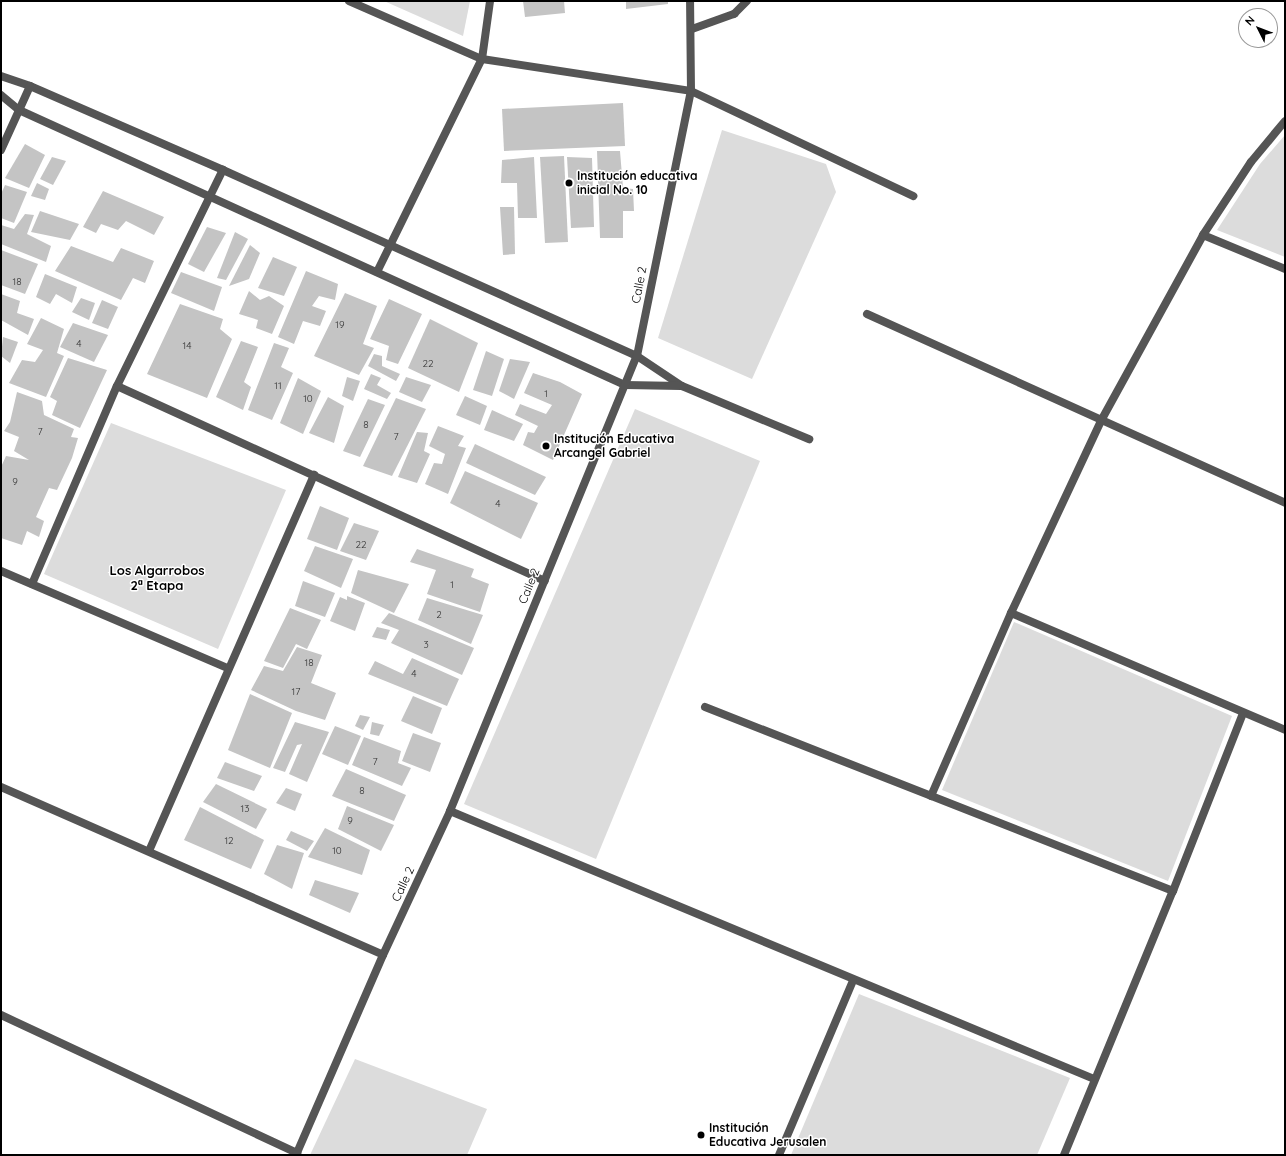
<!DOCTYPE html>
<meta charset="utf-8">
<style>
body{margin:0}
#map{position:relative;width:1286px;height:1156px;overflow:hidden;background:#fff;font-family:Quicksand,sans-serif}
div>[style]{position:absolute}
.green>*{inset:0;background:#dcdcdc}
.building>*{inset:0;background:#c4c4c4}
.street>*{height:8px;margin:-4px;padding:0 4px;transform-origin:4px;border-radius:4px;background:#555}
.dots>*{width:11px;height:11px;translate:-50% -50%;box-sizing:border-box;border:2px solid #fff;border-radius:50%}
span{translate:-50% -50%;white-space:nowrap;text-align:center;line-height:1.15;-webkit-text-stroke:3px #fff;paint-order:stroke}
.number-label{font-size:10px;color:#313131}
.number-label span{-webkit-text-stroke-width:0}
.poi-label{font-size:12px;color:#000;font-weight:700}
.left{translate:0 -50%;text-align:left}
.street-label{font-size:12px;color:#000}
.neighbourhood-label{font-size:13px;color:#000;font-weight:700}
.frame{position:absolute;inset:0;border:2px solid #000;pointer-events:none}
.north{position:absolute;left:1238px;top:8px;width:40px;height:40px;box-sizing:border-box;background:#fff;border:1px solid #999;border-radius:50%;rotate:312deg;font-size:11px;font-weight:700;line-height:16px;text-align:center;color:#000}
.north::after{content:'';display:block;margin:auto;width:14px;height:18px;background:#000;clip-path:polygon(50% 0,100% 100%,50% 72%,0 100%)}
</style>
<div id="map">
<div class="green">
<i style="clip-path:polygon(384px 1px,470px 1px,463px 36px)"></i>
<i style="clip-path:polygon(722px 130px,826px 164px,836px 192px,752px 379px,658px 338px)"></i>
<i style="clip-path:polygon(1285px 135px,1285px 257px,1217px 230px,1260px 164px)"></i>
<i style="clip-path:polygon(635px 409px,760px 461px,596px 859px,464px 804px)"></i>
<i style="clip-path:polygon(111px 423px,286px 490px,218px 649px,44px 574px)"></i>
<i style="clip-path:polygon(1014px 622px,1232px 716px,1168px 881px,942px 790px)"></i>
<i style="clip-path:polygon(859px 994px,1070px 1078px,1037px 1155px,791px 1155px)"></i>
<i style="clip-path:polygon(355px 1059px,487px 1109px,467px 1155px,310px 1155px)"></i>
</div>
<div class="building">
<i style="clip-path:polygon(523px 1px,564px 1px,565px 13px,525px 17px)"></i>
<i style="clip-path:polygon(626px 1px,668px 1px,668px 4px,626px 9px)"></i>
<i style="clip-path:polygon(623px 103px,625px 146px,504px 151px,502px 109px)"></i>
<i style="clip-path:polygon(25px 144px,45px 155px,29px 188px,5px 178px)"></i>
<i style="clip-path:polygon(597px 151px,620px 151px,623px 188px,633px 189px,634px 211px,623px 211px,623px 238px,600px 238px)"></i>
<i style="clip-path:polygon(564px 156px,568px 242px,545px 243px,540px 157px)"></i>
<i style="clip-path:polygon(52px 157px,66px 161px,53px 185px,40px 179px)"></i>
<i style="clip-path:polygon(534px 157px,537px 218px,518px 218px,517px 183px,501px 183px,502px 160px)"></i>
<i style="clip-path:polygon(567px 157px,592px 158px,594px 227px,571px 228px)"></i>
<i style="clip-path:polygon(37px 183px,49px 189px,45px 200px,31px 196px)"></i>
<i style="clip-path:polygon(5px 185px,27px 192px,14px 223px,1px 218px,1px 194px)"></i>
<i style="clip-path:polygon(103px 191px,164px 217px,154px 235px,126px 221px,118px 230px,101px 224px,96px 233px,83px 227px)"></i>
<i style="clip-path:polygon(500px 207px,514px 207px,515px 254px,503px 255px)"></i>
<i style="clip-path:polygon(40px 211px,79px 224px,70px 240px,31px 232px)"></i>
<i style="clip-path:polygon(25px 214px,34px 215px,27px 234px,51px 246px,46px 262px,1px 244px,1px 225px,14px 229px)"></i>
<i style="clip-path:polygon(207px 227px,226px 233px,204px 272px,188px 264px)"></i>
<i style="clip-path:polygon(235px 232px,248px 239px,226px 280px,217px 278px)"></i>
<i style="clip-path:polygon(250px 245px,260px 253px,249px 279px,229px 286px)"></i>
<i style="clip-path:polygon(71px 246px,113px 262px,121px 248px,154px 261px,145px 283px,133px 278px,121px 300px,55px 271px)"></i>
<i style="clip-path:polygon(1px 250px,38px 264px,25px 294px,1px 285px)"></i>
<i style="clip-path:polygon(273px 257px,297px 267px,284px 296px,258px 288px)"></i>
<i style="clip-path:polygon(306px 271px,338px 284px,335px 300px,319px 296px,312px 306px,326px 311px,320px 326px,303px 321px,294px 344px,278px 337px)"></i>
<i style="clip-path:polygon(181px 272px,222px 287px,214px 311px,171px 293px)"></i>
<i style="clip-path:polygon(45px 274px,77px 287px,72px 303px,56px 294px,50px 304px,36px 297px)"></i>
<i style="clip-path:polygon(249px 291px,260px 300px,269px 296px,284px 306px,272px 334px,256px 328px,258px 320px,239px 314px)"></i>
<i style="clip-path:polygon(345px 293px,377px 306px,363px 344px,374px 348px,359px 375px,314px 356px)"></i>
<i style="clip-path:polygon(1px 294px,20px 301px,17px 313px,34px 319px,28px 335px,1px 320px)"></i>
<i style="clip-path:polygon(81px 298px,95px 303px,89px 320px,72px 312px)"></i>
<i style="clip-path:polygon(389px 299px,422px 314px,398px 364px,386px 360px,389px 346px,370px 339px)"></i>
<i style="clip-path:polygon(102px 300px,118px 307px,108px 329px,92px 323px)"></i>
<i style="clip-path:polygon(180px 304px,223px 319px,220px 329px,232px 339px,207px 398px,147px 374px)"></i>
<i style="clip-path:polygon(41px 318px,64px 329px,57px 353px,64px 356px,46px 397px,9px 383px,22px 360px,35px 362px,43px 350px,27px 344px)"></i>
<i style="clip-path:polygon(430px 319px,478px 343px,459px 392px,408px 368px)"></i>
<i style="clip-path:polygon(73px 323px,108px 335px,94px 362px,60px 347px)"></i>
<i style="clip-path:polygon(3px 337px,18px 342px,10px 363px,1px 356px)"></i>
<i style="clip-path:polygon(241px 341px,258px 347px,244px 382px,251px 387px,243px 410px,216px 397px)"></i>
<i style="clip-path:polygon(274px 343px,289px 348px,281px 367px,293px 373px,272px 420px,248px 410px)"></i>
<i style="clip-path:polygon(486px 351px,504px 359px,492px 396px,473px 390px)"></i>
<i style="clip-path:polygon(374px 354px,382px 356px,382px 366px,400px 374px,396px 381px,368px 366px)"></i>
<i style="clip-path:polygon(68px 358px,107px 370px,80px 428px,52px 415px,57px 401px,50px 397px)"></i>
<i style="clip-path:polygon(510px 359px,530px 362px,514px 399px,499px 391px)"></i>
<i style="clip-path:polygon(533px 373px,560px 382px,582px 394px,553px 460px,523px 445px,528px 432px,534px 433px,538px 426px,515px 415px,520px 404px,546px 414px,552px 405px,524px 393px)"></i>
<i style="clip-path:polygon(371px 374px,381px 378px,377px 385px,391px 393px,387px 399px,364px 389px)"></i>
<i style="clip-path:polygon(347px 377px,360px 381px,353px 401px,342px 396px)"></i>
<i style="clip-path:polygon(406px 377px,431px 385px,422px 402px,399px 392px)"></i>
<i style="clip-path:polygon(298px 378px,321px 391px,303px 434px,280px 423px)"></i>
<i style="clip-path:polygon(17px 392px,42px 401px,44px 415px,74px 429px,71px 437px,78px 438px,72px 458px,57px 490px,49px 488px,36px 517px,44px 521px,39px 537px,27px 531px,22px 545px,1px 538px,1px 467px,6px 456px,29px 460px,14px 451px,19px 437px,4px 431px,10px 422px)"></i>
<i style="clip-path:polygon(465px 396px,487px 406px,480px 425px,456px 415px)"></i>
<i style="clip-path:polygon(328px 397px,344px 406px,334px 443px,309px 433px)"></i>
<i style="clip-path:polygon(396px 398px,426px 409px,392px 476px,363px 466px)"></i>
<i style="clip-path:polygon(368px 399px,385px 405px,360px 457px,343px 451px)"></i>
<i style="clip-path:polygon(492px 410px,523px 424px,514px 441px,484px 430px)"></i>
<i style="clip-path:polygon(438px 426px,464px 436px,458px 446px,466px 448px,448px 494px,425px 484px,434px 463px,442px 464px,445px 454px,429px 446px)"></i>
<i style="clip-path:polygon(417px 432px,428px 433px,424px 451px,430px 454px,417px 483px,398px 477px)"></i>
<i style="clip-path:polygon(475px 444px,546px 477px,535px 495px,466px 463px)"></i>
<i style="clip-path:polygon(465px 471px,538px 503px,521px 539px,450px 503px)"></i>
<i style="clip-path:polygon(320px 506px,349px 518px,337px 550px,307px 539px)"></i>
<i style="clip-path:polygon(354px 523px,379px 531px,366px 560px,340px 551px)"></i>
<i style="clip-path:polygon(315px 546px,353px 559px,341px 588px,304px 571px)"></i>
<i style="clip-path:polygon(417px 549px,474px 569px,471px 577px,489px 584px,480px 612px,427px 594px,436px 570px,410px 562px)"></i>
<i style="clip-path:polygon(358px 570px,409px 584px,394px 613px,351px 593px)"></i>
<i style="clip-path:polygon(303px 581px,335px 593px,325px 617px,295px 606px)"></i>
<i style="clip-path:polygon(347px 596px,365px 603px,355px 631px,330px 621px,340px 597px,347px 600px)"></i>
<i style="clip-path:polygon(427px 598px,483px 615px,471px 644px,418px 620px)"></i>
<i style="clip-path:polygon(290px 608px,321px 620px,307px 649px,296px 644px,283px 668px,264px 661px)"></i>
<i style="clip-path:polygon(389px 613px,474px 648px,462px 675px,391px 643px,399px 630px,381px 623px)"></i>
<i style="clip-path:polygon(377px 627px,390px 630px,386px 640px,372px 637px)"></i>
<i style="clip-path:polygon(297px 647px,322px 655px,311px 683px,336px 693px,325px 720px,296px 711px,251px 690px,264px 666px,283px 671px)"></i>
<i style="clip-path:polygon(412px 658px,459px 679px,447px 706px,368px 674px,375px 661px,403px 674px)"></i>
<i style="clip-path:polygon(250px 694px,292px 713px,270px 768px,228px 750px)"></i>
<i style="clip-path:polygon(413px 696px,442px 708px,432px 734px,401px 721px)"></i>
<i style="clip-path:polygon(360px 715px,370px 717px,363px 730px,355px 726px)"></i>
<i style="clip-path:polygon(295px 722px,329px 732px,307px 782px,289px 774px,302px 744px,297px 745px,285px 772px,273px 768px)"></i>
<i style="clip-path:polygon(372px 722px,384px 725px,379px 736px,370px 734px)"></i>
<i style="clip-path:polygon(335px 726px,361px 736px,348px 765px,322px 754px)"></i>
<i style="clip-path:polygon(413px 733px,441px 743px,430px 772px,402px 761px)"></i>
<i style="clip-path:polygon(364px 737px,401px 751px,398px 763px,411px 768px,402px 786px,352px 765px)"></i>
<i style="clip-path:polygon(225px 762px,262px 776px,254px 791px,217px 778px)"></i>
<i style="clip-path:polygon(346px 769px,406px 795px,394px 821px,332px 796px)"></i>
<i style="clip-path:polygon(216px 784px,267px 809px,256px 829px,203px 802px)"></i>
<i style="clip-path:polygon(286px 788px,302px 794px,295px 811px,276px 803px)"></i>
<i style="clip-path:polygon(347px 806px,394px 825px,381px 851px,338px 829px)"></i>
<i style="clip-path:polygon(200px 807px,264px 840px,251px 869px,184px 840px)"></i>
<i style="clip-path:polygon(325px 828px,370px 850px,362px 875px,308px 857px)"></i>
<i style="clip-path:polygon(291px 831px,314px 841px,307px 851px,286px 840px)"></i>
<i style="clip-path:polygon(277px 845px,304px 853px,292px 889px,264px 874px)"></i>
<i style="clip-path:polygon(315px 880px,359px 893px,350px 913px,309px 895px)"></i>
</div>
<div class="street">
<i style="left:349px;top:1px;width:145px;rotate:23.6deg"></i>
<i style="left:482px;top:59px;width:211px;rotate:8.7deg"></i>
<i style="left:691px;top:91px;width:246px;rotate:25.3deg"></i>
<i style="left:692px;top:29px;width:45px;rotate:-19.7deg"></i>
<i style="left:734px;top:14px;width:18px;rotate:-45deg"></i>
<i style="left:1px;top:76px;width:31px;rotate:19deg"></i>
<i style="left:30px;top:86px;width:210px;rotate:23.5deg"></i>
<i style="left:223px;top:170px;width:454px;rotate:24.2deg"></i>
<i style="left:637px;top:356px;width:54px;rotate:33.7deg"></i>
<i style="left:682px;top:386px;width:138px;rotate:22.7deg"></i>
<i style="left:1px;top:95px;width:23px;rotate:40deg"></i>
<i style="left:19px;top:110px;width:665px;rotate:24.41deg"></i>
<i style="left:625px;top:385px;width:56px;rotate:1deg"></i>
<i style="left:1px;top:150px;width:70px;rotate:-65.6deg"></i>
<i style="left:1203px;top:235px;width:89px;rotate:22.5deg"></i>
<i style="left:377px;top:272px;width:237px;rotate:-63.8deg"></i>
<i style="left:482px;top:59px;width:59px;rotate:-82.1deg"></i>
<i style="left:867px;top:314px;width:459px;rotate:24.3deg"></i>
<i style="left:117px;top:386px;width:470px;rotate:24.5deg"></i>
<i style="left:1px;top:571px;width:246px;rotate:23.2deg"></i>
<i style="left:32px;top:584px;width:215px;rotate:-66.8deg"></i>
<i style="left:117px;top:386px;width:241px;rotate:-63.9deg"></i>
<i style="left:1011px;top:613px;width:298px;rotate:23.1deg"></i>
<i style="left:705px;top:707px;width:503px;rotate:21.46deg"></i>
<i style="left:1px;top:787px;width:417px;rotate:23.7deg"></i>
<i style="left:931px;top:796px;width:200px;rotate:-66.4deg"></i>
<i style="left:1011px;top:613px;width:214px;rotate:-64.9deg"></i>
<i style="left:1102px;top:419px;width:210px;rotate:-61.2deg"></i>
<i style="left:1203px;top:235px;width:87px;rotate:-56.7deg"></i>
<i style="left:1251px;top:162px;width:53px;rotate:-50.3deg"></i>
<i style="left:450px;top:811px;width:698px;rotate:22.59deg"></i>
<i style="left:149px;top:851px;width:411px;rotate:-66.3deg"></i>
<i style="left:1px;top:1015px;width:327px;rotate:25deg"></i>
<i style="left:296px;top:1155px;width:218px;rotate:-66.5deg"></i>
<i style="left:383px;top:955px;width:159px;rotate:-65deg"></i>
<i style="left:450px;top:811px;width:492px;rotate:-67.7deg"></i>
<i style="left:637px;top:356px;width:270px;rotate:-78.5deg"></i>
<i style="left:691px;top:91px;width:90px;rotate:-90.6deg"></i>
<i style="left:779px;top:1155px;width:189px;rotate:-67deg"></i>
<i style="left:1064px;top:1155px;width:286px;rotate:-67.6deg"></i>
<i style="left:1173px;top:891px;width:191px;rotate:-68.5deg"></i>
</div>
<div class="dots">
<i style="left:569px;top:183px;background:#000"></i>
<i style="left:546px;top:446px;background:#000"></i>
<i style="left:701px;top:1135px;background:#000"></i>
</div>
<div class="number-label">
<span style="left:17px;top:282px">18</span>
<span style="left:340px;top:325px">19</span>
<span style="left:79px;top:344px">4</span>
<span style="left:187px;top:346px">14</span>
<span style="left:428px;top:364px">22</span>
<span style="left:278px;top:386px">11</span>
<span style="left:546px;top:394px">1</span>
<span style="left:308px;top:399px">10</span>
<span style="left:366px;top:425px">8</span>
<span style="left:40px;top:432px">7</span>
<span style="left:396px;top:437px">7</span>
<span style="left:15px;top:482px">9</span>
<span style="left:498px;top:504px">4</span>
<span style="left:361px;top:545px">22</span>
<span style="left:452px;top:585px">1</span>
<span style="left:439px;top:615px">2</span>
<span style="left:426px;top:645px">3</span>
<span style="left:309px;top:663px">18</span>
<span style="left:414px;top:674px">4</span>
<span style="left:296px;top:692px">17</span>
<span style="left:375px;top:762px">7</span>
<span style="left:362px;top:791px">8</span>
<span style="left:245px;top:809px">13</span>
<span style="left:350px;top:821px">9</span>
<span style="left:229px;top:841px">12</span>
<span style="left:337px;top:851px">10</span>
</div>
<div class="poi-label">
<span class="left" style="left:577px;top:183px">Institución educativa<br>inicial No. 10</span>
<span class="left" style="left:554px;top:446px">Institución Educativa<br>Arcangel Gabriel</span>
<span class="left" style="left:709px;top:1135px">Institución<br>Educativa Jerusalen</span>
</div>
<div class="street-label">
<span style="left:639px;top:285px;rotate:-79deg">Calle 2</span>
<span style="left:529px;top:586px;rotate:-68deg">Calle 2</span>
<span style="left:403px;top:884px;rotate:-65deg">Calle 2</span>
</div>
<div class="neighbourhood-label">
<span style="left:157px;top:578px">Los Algarrobos<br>2ª Etapa</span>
</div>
<div class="frame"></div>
<div class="north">N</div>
</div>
